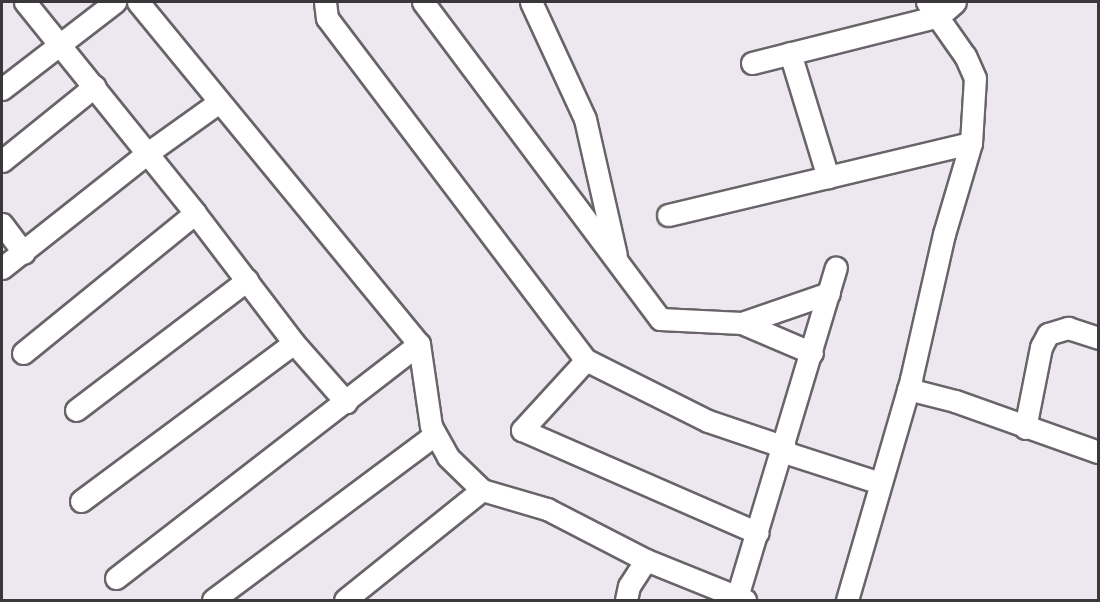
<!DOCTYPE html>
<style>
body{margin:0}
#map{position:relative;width:1100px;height:602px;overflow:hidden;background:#ede8ef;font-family:"Asap Condensed",sans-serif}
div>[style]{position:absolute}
.roads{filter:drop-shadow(2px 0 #686469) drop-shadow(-2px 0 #686469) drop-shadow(0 2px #686469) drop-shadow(0 -2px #686469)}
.street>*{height:21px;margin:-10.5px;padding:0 10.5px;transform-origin:10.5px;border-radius:10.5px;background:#fff}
span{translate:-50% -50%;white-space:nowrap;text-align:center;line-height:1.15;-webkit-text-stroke:6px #fff;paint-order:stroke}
.frame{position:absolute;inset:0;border:3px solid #3a383b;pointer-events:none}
</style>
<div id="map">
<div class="roads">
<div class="street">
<i style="left:25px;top:2px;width:271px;rotate:51.1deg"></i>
<i style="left:138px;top:2px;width:443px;rotate:50.6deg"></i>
<i style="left:419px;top:344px;width:83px;rotate:81.7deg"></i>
<i style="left:431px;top:426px;width:35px;rotate:61deg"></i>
<i style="left:448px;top:457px;width:47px;rotate:44.1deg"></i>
<i style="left:482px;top:490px;width:68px;rotate:16.3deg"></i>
<i style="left:547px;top:509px;width:111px;rotate:27.3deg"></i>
<i style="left:646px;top:560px;width:107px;rotate:22deg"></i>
<i style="left:325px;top:2px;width:16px;rotate:83deg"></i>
<i style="left:327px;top:18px;width:429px;rotate:52.9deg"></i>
<i style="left:586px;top:360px;width:95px;rotate:132.4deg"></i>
<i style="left:522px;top:430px;width:257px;rotate:23.6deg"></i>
<i style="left:423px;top:2px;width:396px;rotate:53.2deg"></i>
<i style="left:660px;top:319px;width:82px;rotate:2.8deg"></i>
<i style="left:742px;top:323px;width:76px;rotate:23.2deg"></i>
<i style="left:531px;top:2px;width:129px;rotate:65.2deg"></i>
<i style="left:585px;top:119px;width:139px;rotate:77.2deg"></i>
<i style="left:790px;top:53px;width:130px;rotate:73deg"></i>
<i style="left:752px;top:63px;width:193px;rotate:-14.1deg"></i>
<i style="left:939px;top:16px;width:21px;rotate:-41deg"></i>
<i style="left:2px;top:89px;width:143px;rotate:-37.6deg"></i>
<i style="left:2px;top:161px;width:119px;rotate:-38.9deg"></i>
<i style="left:668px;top:215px;width:311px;rotate:-13.4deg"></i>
<i style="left:2px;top:224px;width:36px;rotate:53deg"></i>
<i style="left:2px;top:268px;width:187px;rotate:-38.3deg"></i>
<i style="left:149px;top:152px;width:86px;rotate:-35.5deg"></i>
<i style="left:742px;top:323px;width:92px;rotate:-19deg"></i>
<i style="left:23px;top:353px;width:222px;rotate:-39.1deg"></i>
<i style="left:195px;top:213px;width:163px;rotate:52.7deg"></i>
<i style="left:294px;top:343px;width:79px;rotate:48.6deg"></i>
<i style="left:586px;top:360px;width:136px;rotate:26.6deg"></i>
<i style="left:708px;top:421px;width:81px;rotate:18.7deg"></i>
<i style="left:908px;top:389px;width:49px;rotate:14.3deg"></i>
<i style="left:955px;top:401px;width:152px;rotate:19.6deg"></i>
<i style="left:76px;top:410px;width:215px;rotate:-37.2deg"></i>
<i style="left:1025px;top:428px;width:83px;rotate:-78.8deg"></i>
<i style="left:1041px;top:347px;width:15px;rotate:-62deg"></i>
<i style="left:1048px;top:334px;width:21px;rotate:-17deg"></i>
<i style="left:1068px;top:328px;width:32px;rotate:18deg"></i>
<i style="left:784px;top:452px;width:101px;rotate:17.9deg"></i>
<i style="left:81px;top:501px;width:265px;rotate:-36.6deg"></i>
<i style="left:116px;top:578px;width:383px;rotate:-37.7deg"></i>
<i style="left:737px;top:597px;width:344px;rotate:-73.3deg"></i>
<i style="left:213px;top:600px;width:274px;rotate:-36.7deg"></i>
<i style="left:345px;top:600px;width:176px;rotate:-38.8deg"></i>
<i style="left:626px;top:600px;width:14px;rotate:-78deg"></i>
<i style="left:629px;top:586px;width:31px;rotate:-57deg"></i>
<i style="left:847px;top:600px;width:230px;rotate:-73.8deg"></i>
<i style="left:911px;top:379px;width:149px;rotate:-77.2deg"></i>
<i style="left:944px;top:234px;width:95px;rotate:-73.5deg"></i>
<i style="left:971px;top:143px;width:65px;rotate:-86.5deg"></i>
<i style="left:975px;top:78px;width:24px;rotate:-114deg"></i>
<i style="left:965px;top:56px;width:66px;rotate:-125.1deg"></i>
</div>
</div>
<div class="frame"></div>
</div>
